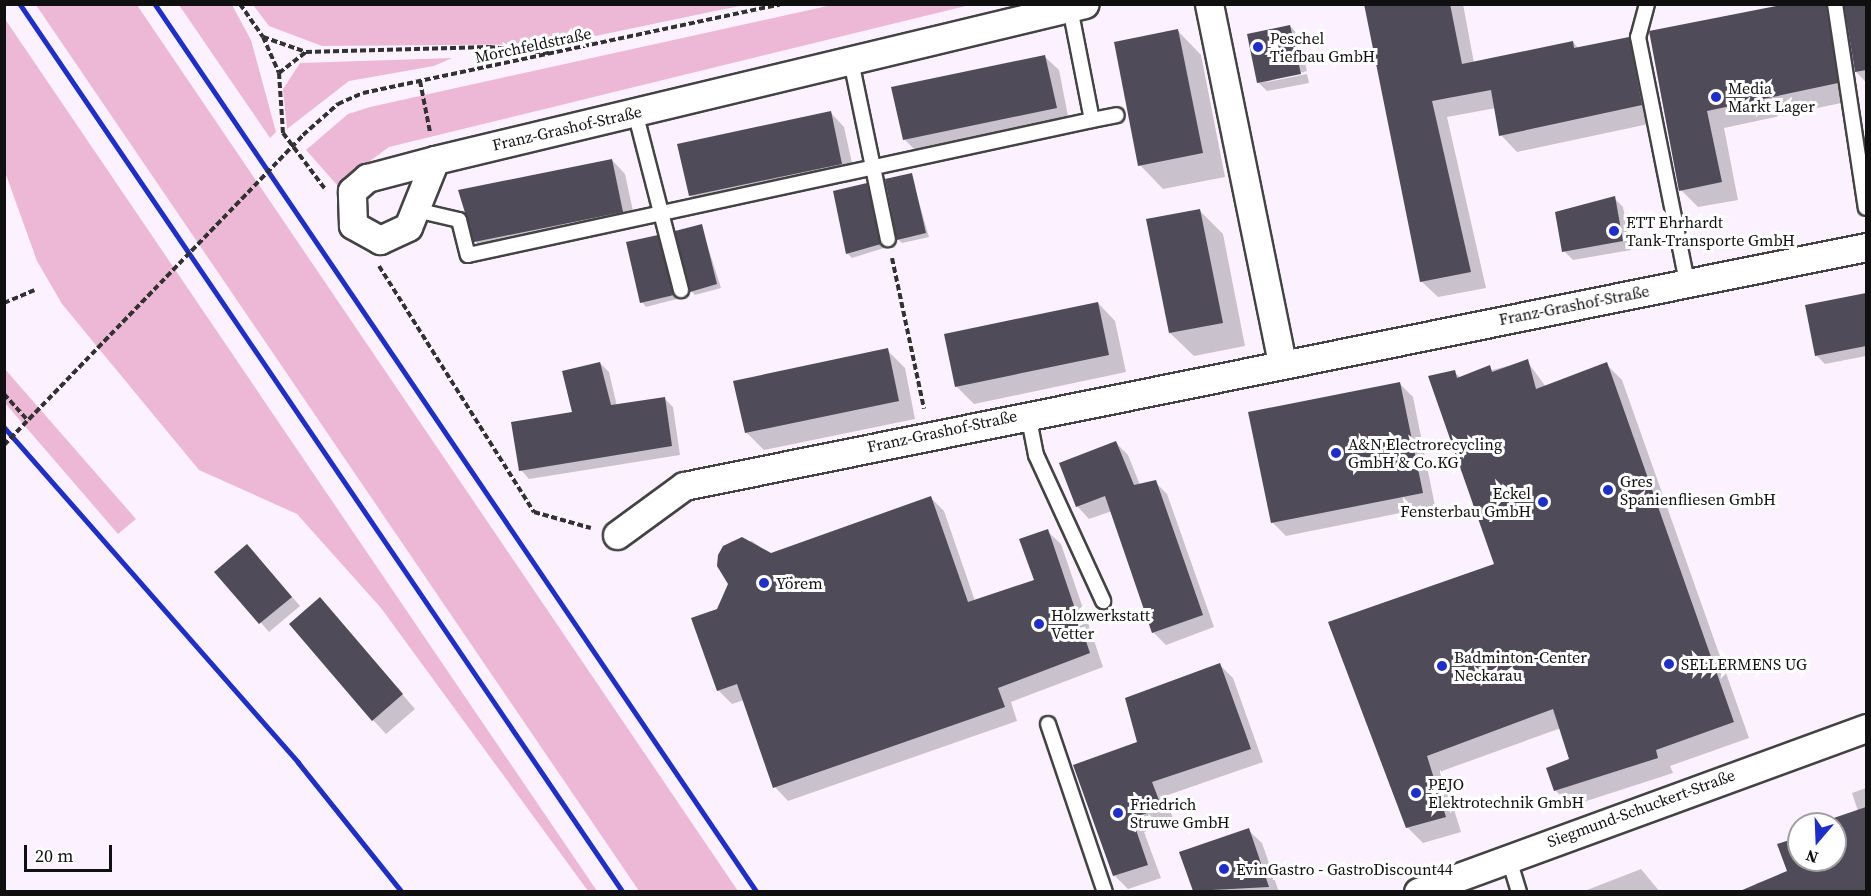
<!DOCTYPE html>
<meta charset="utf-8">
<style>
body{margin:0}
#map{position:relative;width:1871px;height:896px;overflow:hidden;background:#fcf2ff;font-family:"Source Serif 4",serif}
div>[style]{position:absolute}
.green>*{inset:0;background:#edb8d6}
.shadow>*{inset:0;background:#0003}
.building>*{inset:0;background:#504b59}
.path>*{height:4px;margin-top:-2px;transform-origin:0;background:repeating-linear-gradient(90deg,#323232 0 6px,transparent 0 9px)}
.roads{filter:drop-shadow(2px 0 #434343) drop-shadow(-2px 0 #434343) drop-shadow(0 2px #434343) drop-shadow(0 -2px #434343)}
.service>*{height:14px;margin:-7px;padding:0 7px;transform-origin:7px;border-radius:7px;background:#fff}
.minor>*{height:27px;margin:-13.5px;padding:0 13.5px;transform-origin:13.5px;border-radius:13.5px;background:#fff}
.rail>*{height:4.5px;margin:-2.25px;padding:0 2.25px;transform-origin:2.25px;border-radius:2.25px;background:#1e2eca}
.path-bridge>*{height:4px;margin-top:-2px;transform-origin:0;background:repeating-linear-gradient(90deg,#323232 0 6px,transparent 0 9px)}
.dots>*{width:16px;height:16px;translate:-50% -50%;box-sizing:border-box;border:3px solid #fff;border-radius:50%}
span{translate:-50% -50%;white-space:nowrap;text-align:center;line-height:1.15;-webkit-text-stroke:6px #fff;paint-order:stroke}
.poi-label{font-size:16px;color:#101010}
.left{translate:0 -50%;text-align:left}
.right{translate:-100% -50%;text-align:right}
.street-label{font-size:16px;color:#101010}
.frame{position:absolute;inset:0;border:6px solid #101010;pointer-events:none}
.north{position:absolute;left:1787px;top:812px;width:60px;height:60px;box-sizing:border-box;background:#fff;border:2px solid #9f9f9f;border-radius:50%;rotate:199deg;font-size:16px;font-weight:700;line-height:24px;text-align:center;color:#101010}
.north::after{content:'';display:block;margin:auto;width:21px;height:27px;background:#1e2eca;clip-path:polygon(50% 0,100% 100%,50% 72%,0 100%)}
.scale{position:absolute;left:24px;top:845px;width:88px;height:27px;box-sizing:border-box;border:3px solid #101010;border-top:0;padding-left:8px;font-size:18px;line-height:21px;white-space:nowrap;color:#101010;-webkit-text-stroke:4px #fff;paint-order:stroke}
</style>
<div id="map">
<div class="green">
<i style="clip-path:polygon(36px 5px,137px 5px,738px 891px,639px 891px)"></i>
<i style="clip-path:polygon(179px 5px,232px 5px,251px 40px,276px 132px,270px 138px)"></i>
<i style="clip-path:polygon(253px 5px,744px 5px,557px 44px,322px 46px,269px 26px)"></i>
<i style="clip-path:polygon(832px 5px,970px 5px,389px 147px,337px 185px,306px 150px,348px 114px,370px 107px)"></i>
<i style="clip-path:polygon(5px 19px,345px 520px,597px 891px,588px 891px,381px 608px,297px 514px,199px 470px,62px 304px,37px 261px,5px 172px)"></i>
<i style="clip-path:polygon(452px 58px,434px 66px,349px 81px,287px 129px,283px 89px,300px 63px)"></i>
<i style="clip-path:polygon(4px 368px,136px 519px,118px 534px,5px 403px)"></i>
</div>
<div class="shadow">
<i style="clip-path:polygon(1366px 4px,1463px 4px,1474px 63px,1573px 42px,1579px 49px,1629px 39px,1645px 56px,1658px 122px,1517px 152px,1501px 135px,1496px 108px,1447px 117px,1486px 288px,1438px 297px,1421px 281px)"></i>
<i style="clip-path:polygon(1795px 4px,1838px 4px,1847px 14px,1846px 4px,1866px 4px,1866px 82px,1856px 72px,1847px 16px,1843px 23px,1855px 100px,1724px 128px,1738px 200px,1698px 207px,1681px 190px,1651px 32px)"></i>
<i style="clip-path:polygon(1290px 26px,1299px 35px,1307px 71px,1263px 83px,1307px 74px,1309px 83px,1267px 91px,1258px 82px)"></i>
<i style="clip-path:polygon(1178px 31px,1201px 55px,1225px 177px,1163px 189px,1140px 165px)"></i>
<i style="clip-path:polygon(1045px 57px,1059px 70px,1069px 121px,918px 153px,904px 139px)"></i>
<i style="clip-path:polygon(831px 113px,844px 127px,855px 177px,704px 209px,690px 195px)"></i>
<i style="clip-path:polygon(612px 160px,625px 174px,636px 225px,489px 255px,475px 241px)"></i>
<i style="clip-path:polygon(911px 175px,929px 237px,902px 243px,898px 239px)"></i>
<i style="clip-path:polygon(867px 185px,884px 248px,852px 258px,847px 253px)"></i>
<i style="clip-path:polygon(1614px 198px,1623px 207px,1631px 250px,1573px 260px,1564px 251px)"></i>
<i style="clip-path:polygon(1200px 211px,1223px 234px,1245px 346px,1194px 356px,1170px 333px)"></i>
<i style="clip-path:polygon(701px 225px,721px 288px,695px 295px,691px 291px)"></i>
<i style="clip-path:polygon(657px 237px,677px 299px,646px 307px,642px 302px)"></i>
<i style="clip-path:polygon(1866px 294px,1866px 356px,1825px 364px,1816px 355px,1807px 306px)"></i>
<i style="clip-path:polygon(1098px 303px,1115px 321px,1126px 372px,974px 404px,956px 386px)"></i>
<i style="clip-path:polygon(887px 350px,905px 368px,915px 419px,764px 450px,746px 432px)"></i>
<i style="clip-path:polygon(1527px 361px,1546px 387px,1606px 364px,1622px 380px,1749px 738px,1670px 766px,1673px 773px,1571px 806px,1555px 790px,1571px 760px,1561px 728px,1442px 771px,1461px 832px,1423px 843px,1407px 827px,1330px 623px,1496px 565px,1454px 372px,1461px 378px)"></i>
<i style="clip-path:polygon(600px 363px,609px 372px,617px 406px,664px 398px,673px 407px,680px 455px,529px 479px,521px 470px,574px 413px)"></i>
<i style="clip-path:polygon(1400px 384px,1413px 397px,1435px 506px,1286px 536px,1273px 523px,1250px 414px)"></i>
<i style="clip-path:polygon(1116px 443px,1128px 455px,1140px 485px,1155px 482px,1167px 494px,1214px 627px,1166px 645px,1153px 632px,1112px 511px,1089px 519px,1077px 506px)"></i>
<i style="clip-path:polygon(931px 498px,944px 511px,975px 601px,1036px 581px,1047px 531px,1061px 544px,1103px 667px,1011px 702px,1017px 721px,788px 801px,775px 787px,744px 700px,732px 704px,718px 690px,718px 610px,729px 584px,719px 556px,732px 541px,752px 541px,771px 555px)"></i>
<i style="clip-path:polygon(256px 555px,300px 606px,269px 632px,217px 572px)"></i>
<i style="clip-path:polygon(320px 599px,415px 709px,386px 734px,373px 720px)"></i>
<i style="clip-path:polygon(1219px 664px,1233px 678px,1263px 762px,1165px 796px,1174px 821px,1144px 832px,1161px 878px,1128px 889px,1114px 875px,1139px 743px)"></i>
<i style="clip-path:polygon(1866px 788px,1866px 892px,1757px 892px,1755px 884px,1789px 872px,1779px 845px,1799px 837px,1799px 860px,1835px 860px,1835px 824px,1828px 824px,1858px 811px,1852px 793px)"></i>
<i style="clip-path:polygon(1248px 830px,1262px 843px,1279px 892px,1194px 892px,1181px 853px)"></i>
<i style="clip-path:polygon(1641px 869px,1660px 892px,1582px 892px)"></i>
</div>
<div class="building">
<i style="clip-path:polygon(1364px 4px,1450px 4px,1462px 64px,1573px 41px,1574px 48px,1629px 37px,1642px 105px,1499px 136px,1491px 90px,1432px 101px,1471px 272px,1420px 282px)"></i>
<i style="clip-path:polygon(1787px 4px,1826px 4px,1838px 83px,1707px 111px,1722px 182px,1679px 191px,1649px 31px)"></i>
<i style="clip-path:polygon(1844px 4px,1866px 4px,1866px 70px,1855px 72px)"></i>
<i style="clip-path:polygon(1290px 25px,1301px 74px,1257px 83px,1247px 34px)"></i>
<i style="clip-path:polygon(1178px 29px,1203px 153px,1138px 166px,1114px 42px)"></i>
<i style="clip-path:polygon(1045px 55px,1057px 108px,903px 140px,891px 87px)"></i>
<i style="clip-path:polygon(831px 111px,842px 164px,689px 196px,677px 144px)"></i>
<i style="clip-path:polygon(612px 159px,623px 212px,474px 242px,458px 190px)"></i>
<i style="clip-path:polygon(912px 173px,926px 233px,897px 240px,885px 179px)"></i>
<i style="clip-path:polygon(867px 183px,881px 244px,846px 254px,833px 191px)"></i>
<i style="clip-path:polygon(1615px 196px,1623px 241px,1562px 252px,1555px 212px)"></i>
<i style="clip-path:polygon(1200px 209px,1223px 323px,1169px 333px,1146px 219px)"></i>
<i style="clip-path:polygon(702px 224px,717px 284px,690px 292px,675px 231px)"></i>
<i style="clip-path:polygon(658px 235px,674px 295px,640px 303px,626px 242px)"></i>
<i style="clip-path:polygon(1866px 293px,1866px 346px,1815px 356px,1805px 305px)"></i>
<i style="clip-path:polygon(1098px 302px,1109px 355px,955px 387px,944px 334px)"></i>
<i style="clip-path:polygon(888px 348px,899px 401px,745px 433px,733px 381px)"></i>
<i style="clip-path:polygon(1528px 359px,1536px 389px,1607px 362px,1734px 722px,1656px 750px,1658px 758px,1554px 791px,1546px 768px,1569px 759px,1553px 709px,1427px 756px,1446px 817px,1406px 828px,1328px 622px,1494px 564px,1428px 376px,1455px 370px,1457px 378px,1490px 365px,1492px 372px)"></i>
<i style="clip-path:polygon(600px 362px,611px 405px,665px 397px,672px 446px,519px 471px,511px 422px,572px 412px,562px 371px)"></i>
<i style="clip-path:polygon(1400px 382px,1423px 493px,1271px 523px,1248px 412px)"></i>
<i style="clip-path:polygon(1116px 441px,1134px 485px,1156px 480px,1203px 615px,1152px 633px,1105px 496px,1076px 507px,1059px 463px)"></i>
<i style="clip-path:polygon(931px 496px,968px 602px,1034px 580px,1019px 539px,1048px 529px,1090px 653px,998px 688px,1005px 707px,773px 788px,737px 684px,717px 691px,691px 618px,717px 609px,728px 584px,717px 566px,718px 555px,723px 546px,742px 537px,771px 553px)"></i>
<i style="clip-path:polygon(247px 544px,292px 597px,259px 624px,214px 572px)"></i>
<i style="clip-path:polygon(320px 597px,403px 694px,372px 721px,289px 624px)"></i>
<i style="clip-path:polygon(1220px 663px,1251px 749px,1152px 782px,1162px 808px,1132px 818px,1148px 865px,1113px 876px,1073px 765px,1137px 742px,1125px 698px)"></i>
<i style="clip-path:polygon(1866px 807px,1866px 891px,1740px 891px,1787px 871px,1777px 844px,1799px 837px,1799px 860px,1835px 860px,1835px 824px,1816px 824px)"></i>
<i style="clip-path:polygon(1249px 828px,1269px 887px,1193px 891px,1179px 852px)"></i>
</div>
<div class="path">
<i style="left:240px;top:4px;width:40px;rotate:55.1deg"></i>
<i style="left:263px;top:37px;width:46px;rotate:19.2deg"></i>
<i style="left:306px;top:52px;width:183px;rotate:-1.6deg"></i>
<i style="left:489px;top:47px;width:60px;rotate:5.7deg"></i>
<i style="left:263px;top:37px;width:39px;rotate:66deg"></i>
<i style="left:279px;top:73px;width:60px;rotate:86.2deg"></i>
<i style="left:283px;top:133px;width:70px;rotate:53.1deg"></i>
<i style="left:279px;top:73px;width:34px;rotate:-38deg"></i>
<i style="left:420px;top:81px;width:52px;rotate:78.9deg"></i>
<i style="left:303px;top:135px;width:47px;rotate:-41.5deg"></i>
<i style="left:338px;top:104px;width:27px;rotate:-24deg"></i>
<i style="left:363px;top:93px;width:426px;rotate:-12deg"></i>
<i style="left:892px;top:258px;width:154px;rotate:78deg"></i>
<i style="left:379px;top:266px;width:291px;rotate:57.8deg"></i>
<i style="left:534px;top:512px;width:59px;rotate:15.7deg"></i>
<i style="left:4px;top:303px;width:33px;rotate:-23deg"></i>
<i style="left:4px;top:394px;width:36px;rotate:48deg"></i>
</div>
<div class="roads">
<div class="service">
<i style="left:1647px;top:4px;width:34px;rotate:105deg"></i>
<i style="left:1638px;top:37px;width:251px;rotate:78.7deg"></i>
<i style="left:1835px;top:4px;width:206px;rotate:81.4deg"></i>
<i style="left:851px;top:61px;width:182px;rotate:78.3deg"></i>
<i style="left:635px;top:112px;width:184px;rotate:75.5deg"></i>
<i style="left:1092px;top:120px;width:25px;rotate:-11deg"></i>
<i style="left:416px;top:210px;width:44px;rotate:13.1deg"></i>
<i style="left:459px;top:220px;width:36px;rotate:76deg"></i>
<i style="left:468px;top:255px;width:638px;rotate:-12.21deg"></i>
<i style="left:1092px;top:120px;width:114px;rotate:-101.1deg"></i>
<i style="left:1028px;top:414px;width:42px;rotate:79deg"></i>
<i style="left:1036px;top:455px;width:161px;rotate:65.3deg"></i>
<i style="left:1048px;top:724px;width:177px;rotate:71.3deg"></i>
<i style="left:1508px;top:856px;width:38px;rotate:73deg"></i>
</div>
<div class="minor">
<i style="left:1209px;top:4px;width:366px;rotate:78.5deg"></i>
<i style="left:435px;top:160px;width:72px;rotate:111.9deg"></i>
<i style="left:408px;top:227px;width:31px;rotate:155deg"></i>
<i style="left:380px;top:240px;width:31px;rotate:-151deg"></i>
<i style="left:353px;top:225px;width:34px;rotate:-92deg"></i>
<i style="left:352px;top:191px;width:20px;rotate:-41deg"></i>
<i style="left:367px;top:178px;width:70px;rotate:-14.8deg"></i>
<i style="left:435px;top:160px;width:668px;rotate:-13.5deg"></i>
<i style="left:617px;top:535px;width:83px;rotate:-36.2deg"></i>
<i style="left:684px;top:486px;width:1206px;rotate:-11.43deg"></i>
<i style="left:1418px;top:892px;width:477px;rotate:-20.1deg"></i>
</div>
</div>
<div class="rail">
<i style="left:20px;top:4px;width:1073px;rotate:55.82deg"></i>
<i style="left:155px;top:4px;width:1073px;rotate:55.87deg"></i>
<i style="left:4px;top:427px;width:446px;rotate:48.7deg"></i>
<i style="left:298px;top:762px;width:166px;rotate:51.3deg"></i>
</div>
<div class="path-bridge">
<i style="left:4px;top:445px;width:431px;rotate:-46deg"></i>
</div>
<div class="dots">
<i style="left:1258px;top:47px;background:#1e2eca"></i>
<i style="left:1716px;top:97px;background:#1e2eca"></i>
<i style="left:1614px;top:231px;background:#1e2eca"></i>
<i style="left:1336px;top:453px;background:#1e2eca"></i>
<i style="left:1608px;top:490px;background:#1e2eca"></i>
<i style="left:1543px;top:502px;background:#1e2eca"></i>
<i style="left:764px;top:583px;background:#1e2eca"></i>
<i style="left:1039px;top:624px;background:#1e2eca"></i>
<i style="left:1669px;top:664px;background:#1e2eca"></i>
<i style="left:1442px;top:666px;background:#1e2eca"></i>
<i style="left:1416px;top:793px;background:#1e2eca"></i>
<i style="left:1118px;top:813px;background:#1e2eca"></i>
<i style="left:1224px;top:869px;background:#1e2eca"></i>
</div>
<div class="poi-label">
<span class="left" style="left:1270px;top:47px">Peschel<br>Tiefbau GmbH</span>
<span class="left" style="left:1728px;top:97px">Media<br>Markt Lager</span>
<span class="left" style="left:1626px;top:231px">ETT Ehrhardt<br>Tank-Transporte GmbH</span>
<span class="left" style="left:1348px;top:453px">A&amp;N Electrorecycling<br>GmbH &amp; Co.KG</span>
<span class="left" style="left:1620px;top:490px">Gres<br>Spanienfliesen GmbH</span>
<span class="right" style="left:1531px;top:502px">Eckel<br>Fensterbau GmbH</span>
<span class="left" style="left:776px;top:583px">Yörem</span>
<span class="left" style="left:1051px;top:624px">Holzwerkstatt<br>Vetter</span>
<span class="left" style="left:1454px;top:666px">Badminton-Center<br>Neckarau</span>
<span class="left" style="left:1681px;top:664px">SELLERMENS UG</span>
<span class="left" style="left:1428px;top:793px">PEJO<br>Elektrotechnik GmbH</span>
<span class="left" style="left:1130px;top:813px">Friedrich<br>Struwe GmbH</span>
<span class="left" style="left:1236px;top:869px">EvinGastro - GastroDiscount44</span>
</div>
<div class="street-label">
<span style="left:533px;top:45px;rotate:-12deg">Morchfeldstraße</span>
<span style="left:567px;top:128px;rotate:-13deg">Franz-Grashof-Straße</span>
<span style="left:1574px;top:305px;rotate:-11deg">Franz-Grashof-Straße</span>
<span style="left:942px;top:431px;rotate:-12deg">Franz-Grashof-Straße</span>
<span style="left:1641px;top:808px;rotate:-20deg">Siegmund-Schuckert-Straße</span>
</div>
<div class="frame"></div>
<div class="north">N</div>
<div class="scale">20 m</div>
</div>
